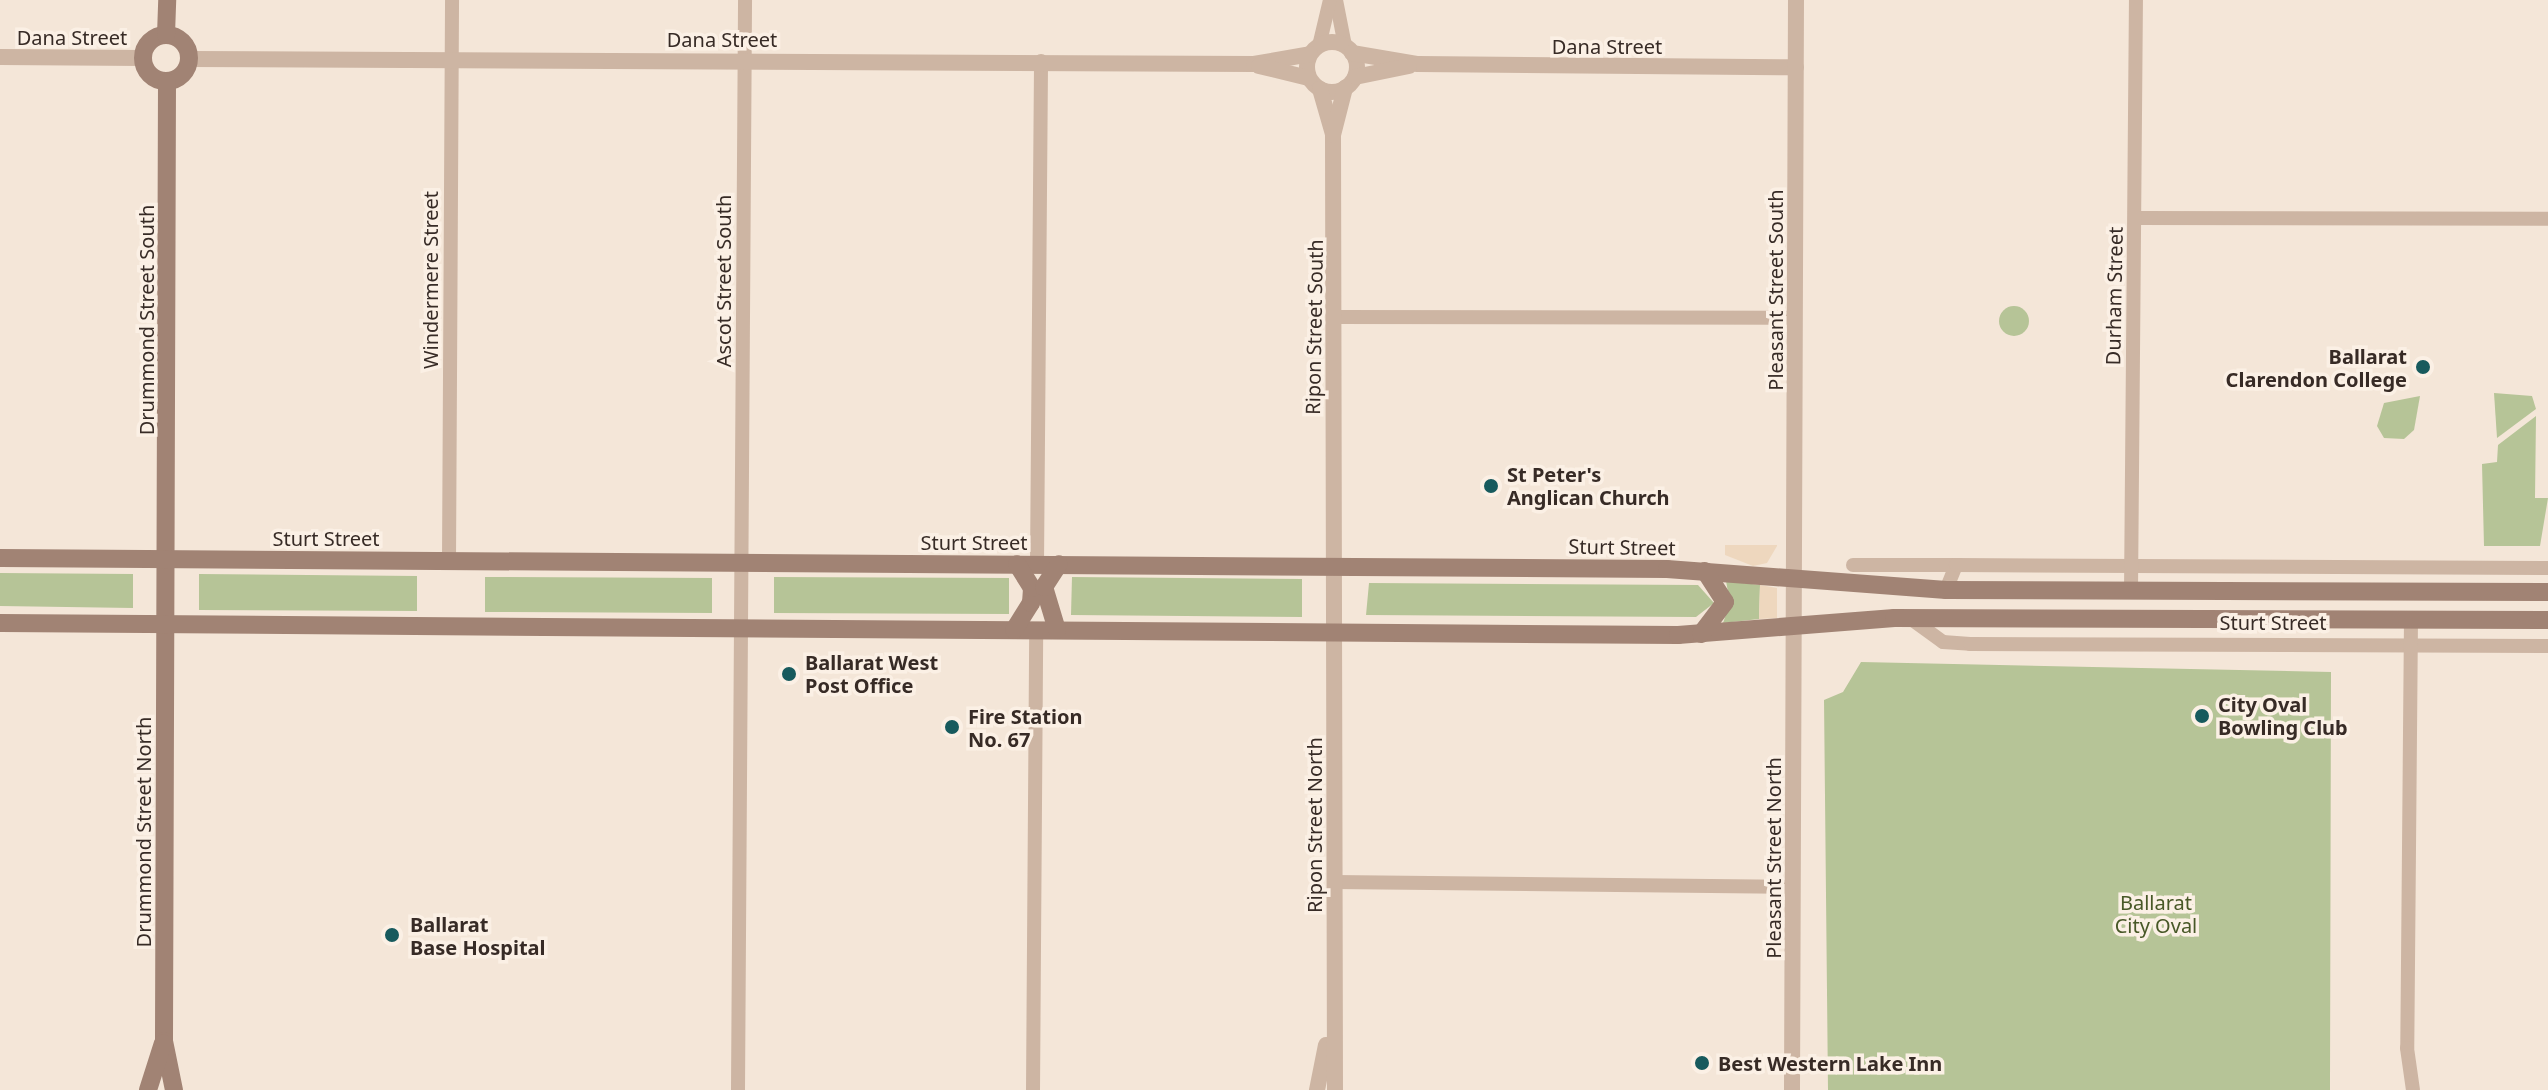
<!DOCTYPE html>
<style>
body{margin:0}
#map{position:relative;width:2548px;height:1090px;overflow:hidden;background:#f4e6d8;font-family:"Noto Sans",sans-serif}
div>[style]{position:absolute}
.green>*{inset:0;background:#b6c497}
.round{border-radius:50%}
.plaza>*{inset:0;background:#eed7be}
.minor>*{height:14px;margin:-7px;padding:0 7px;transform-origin:7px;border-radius:7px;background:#cdb5a3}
.tertiary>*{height:16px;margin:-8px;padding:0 8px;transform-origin:8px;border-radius:8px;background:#cdb5a3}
.tertiary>.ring{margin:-8px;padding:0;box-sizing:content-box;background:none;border:16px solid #cdb5a3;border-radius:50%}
.secondary>*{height:18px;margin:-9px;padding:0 9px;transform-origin:9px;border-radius:9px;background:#a18374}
.secondary>.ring{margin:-9px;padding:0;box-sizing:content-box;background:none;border:18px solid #a18374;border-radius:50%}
.dots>*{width:22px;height:22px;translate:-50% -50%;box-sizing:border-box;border:4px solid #fbf0e5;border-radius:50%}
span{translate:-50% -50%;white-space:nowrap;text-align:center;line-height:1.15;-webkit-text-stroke:7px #fbf0e5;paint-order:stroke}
.street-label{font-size:20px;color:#372b26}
.poi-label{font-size:20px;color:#372b26;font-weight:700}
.right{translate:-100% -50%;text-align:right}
.left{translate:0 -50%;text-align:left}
.park-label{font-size:20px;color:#485827}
</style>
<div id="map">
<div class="green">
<i class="round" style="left:1999px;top:306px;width:30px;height:30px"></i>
<i style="clip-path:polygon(2494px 393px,2532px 396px,2536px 409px,2497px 438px)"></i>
<i style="clip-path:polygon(2420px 396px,2414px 430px,2404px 439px,2384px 438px,2377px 426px,2384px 403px)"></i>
<i style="clip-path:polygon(2536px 416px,2535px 498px,2548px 498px,2540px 546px,2484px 546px,2482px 464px,2497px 462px,2498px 445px)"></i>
<i style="clip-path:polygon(0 573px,133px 574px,133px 608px,0 606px)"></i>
<i style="clip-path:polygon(199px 574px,417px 576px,417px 611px,199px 610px)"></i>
<i style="clip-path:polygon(485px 577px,712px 578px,712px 613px,485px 612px)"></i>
<i style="clip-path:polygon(774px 577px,1009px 578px,1009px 614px,774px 613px)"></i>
<i style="clip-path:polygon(1072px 577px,1302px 579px,1302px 617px,1071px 615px)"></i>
<i style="clip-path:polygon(1726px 581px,1760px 585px,1759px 619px,1723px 623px,1730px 603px)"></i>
<i style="clip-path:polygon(1369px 583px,1698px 585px,1714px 603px,1696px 617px,1366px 615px)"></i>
<i style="clip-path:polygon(1861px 662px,2331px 672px,2330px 1090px,1828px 1090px,1824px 700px,1843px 692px)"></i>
</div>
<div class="plaza">
<i style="clip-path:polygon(1725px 545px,1777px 545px,1777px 546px,1767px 563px,1753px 566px,1725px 555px)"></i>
<i style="clip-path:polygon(1760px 585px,1777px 588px,1777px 618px,1759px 619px)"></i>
</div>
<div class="minor">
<i style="left:1336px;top:0;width:47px;rotate:78.9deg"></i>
<i style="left:1319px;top:46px;width:47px;rotate:-76.6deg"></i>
<i style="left:2136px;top:218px;width:412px;rotate:0.1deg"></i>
<i style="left:1334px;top:317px;width:461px;rotate:0.1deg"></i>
<i style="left:449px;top:561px;width:561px;rotate:-89.69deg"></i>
<i style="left:1037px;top:564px;width:503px;rotate:-89.54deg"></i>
<i style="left:1853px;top:565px;width:103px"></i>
<i style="left:1946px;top:590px;width:27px;rotate:-68deg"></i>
<i style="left:1956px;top:565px;width:592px;rotate:0.29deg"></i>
<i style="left:2131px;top:592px;width:592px;rotate:-89.52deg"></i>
<i style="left:1910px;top:618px;width:41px;rotate:36deg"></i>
<i style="left:1943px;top:642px;width:27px;rotate:4deg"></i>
<i style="left:1970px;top:644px;width:578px;rotate:0.2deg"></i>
<i style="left:2411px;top:619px;width:429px;rotate:90.5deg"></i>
<i style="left:2407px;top:1048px;width:42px;rotate:81.9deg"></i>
<i style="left:1334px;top:882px;width:459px;rotate:0.6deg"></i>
<i style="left:738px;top:1090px;width:1090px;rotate:-89.63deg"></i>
<i style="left:1033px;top:1090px;width:460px;rotate:-89.6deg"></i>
</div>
<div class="tertiary">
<i class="ring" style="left:1307px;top:42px;width:34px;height:34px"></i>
<i style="left:1352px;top:53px;width:67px;rotate:9.5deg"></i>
<i style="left:1418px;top:64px;width:378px;rotate:0.5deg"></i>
<i style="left:0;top:57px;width:143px;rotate:0.4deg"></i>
<i style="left:190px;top:59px;width:1064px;rotate:0.27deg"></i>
<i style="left:1254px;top:64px;width:57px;rotate:-10.1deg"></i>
<i style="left:1259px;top:66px;width:51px;rotate:13.5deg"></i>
<i style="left:1355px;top:77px;width:55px;rotate:-11.5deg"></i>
<i style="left:1320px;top:89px;width:47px;rotate:73.9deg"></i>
<i style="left:1317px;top:1090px;width:46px;rotate:-78.7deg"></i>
<i style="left:1335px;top:1090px;width:955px;rotate:-90.12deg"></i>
<i style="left:1333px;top:135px;width:49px;rotate:-75.7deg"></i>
<i style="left:1792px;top:1090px;width:1090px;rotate:-89.79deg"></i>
</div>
<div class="secondary">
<i class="ring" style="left:143px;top:35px;width:28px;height:28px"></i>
<i style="left:166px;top:35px;width:35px;rotate:-88deg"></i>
<i style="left:167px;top:82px;width:959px;rotate:90.18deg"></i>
<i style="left:164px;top:1041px;width:50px;rotate:78.5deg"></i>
<i style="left:0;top:558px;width:1667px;rotate:0.38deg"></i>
<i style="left:1667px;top:569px;width:280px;rotate:4.3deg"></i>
<i style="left:1946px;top:590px;width:602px;rotate:0.19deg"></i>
<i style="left:0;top:623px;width:1678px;rotate:0.41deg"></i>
<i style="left:1678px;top:635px;width:217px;rotate:-4.5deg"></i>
<i style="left:1894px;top:618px;width:654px;rotate:0.18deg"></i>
<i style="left:1014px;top:630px;width:32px;rotate:-58deg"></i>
<i style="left:1031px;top:603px;width:15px;rotate:-86deg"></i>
<i style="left:1032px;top:588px;width:28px;rotate:-122deg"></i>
<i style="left:1057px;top:630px;width:45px;rotate:-106.8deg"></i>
<i style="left:1044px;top:587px;width:27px;rotate:-57deg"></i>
<i style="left:1701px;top:634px;width:40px;rotate:-53deg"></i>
<i style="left:1725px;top:602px;width:37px;rotate:-123deg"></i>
<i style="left:148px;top:1090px;width:49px;rotate:-72.3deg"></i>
</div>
<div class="dots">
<i style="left:2423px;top:367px;background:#175a5d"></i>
<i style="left:1491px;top:486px;background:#175a5d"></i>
<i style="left:789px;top:674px;background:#175a5d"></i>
<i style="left:2202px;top:716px;background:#175a5d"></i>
<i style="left:952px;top:727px;background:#175a5d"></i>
<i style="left:392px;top:935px;background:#175a5d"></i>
<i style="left:1702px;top:1063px;background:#175a5d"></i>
</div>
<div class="street-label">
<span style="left:72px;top:37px">Dana Street</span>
<span style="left:722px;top:39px">Dana Street</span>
<span style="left:1607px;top:46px">Dana Street</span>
<span style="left:430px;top:280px;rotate:-90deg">Windermere Street</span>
<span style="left:723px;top:281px;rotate:-90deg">Ascot Street South</span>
<span style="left:1775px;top:290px;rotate:-90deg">Pleasant Street South</span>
<span style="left:2114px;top:296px;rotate:-89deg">Durham Street</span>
<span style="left:146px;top:320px;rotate:-90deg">Drummond Street South</span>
<span style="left:1314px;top:327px;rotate:-89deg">Ripon Street South</span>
<span style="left:326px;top:538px">Sturt Street</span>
<span style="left:974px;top:542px">Sturt Street</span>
<span style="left:1622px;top:547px;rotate:1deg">Sturt Street</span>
<span style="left:2273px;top:622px">Sturt Street</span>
<span style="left:1314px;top:825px;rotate:-90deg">Ripon Street North</span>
<span style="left:143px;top:832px;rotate:-90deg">Drummond Street North</span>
<span style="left:1773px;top:858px;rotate:-90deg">Pleasant Street North</span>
</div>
<div class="poi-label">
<span class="right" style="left:2407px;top:368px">Ballarat<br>Clarendon College</span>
<span class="left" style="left:1507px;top:486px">St Peter's<br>Anglican Church</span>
<span class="left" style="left:805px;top:674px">Ballarat West<br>Post Office</span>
<span class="left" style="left:2218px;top:716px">City Oval<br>Bowling Club</span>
<span class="left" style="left:968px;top:728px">Fire Station<br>No. 67</span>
<span class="left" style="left:410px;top:936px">Ballarat<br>Base Hospital</span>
<span class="left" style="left:1718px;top:1063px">Best Western Lake Inn</span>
</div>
<div class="park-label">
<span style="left:2156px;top:914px">Ballarat<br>City Oval</span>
</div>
</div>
